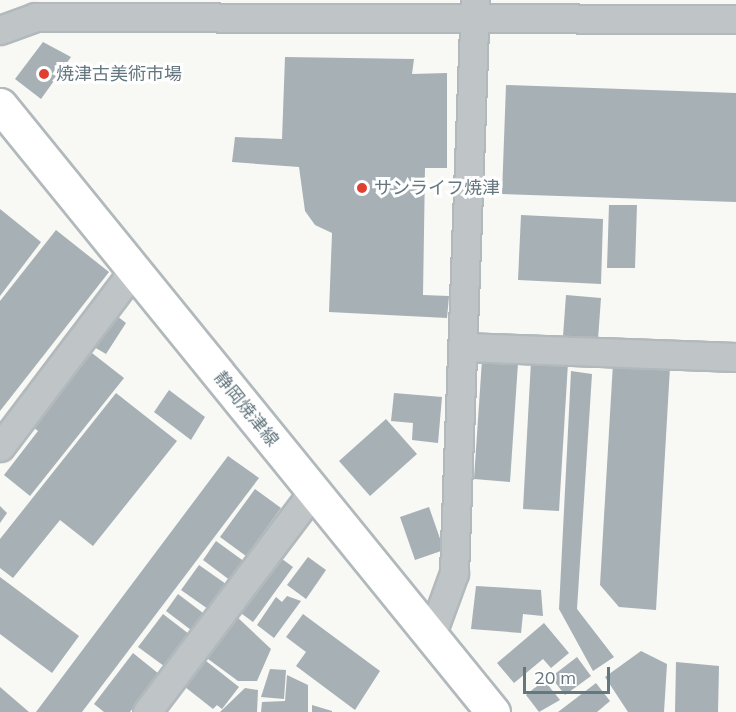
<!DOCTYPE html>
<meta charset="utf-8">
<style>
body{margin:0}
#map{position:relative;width:736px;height:712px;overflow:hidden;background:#f8f8f5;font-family:Mulish,"Noto Sans JP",sans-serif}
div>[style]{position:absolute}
.building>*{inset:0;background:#a6b0b5}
.roads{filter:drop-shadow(2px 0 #b2b9bc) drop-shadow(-2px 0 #b2b9bc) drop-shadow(0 2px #b2b9bc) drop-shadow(0 -2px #b2b9bc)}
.street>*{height:27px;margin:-13.5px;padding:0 13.5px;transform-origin:13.5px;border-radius:13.5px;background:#bfc5c7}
.secondary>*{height:33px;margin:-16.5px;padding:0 16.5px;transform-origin:16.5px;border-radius:16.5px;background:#fff}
.dots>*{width:16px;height:16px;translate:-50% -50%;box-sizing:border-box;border:3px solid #fff;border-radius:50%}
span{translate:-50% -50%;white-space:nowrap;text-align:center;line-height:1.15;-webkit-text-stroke:6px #fff;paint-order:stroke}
.poi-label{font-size:18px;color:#64777f}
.left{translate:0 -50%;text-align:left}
.street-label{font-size:18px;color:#64777f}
.scale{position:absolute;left:523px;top:667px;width:87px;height:27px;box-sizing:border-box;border:3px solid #64777f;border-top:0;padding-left:8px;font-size:18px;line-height:21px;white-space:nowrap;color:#64777f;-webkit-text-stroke:4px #fff;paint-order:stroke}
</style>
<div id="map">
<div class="building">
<i style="clip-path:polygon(43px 42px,71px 57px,41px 99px,15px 79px)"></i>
<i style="clip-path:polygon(285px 57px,414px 59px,412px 74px,447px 73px,447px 168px,425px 168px,423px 295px,449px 296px,447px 318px,329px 312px,332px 233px,315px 225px,305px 211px,299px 167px,232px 162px,235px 137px,282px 139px)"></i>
<i style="clip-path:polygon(506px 85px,736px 93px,736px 202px,502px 194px)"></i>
<i style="clip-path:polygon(609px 205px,637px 205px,635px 268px,607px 268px)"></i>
<i style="clip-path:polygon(0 209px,41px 242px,0 296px)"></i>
<i style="clip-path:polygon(521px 215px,603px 219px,601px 284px,518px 280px)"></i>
<i style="clip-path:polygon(56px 230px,109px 272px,0 411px,0 301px)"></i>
<i style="clip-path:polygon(566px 295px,601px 298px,598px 339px,563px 336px)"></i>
<i style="clip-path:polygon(117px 316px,126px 323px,106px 354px,94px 347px)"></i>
<i style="clip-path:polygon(92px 353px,124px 378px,30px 496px,4px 475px,38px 431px,33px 427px)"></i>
<i style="clip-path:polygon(482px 360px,518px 363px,510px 482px,474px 479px)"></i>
<i style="clip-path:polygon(531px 361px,568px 363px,559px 511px,523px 509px)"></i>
<i style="clip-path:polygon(613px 363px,670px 367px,656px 610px,619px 607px,600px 585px)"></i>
<i style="clip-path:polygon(571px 371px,592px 374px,577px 609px,614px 657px,593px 671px,559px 609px)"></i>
<i style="clip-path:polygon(169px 390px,205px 417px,191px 440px,154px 412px)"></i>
<i style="clip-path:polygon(116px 393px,177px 441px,93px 546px,60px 520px,13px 578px,0 568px,0 539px)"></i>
<i style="clip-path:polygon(394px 393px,442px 397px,438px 443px,412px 440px,413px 423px,391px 421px)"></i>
<i style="clip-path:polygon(386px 419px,417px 454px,370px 496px,339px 461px)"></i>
<i style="clip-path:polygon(228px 456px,259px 478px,82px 712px,36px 712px)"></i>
<i style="clip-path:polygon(255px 489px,281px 508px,246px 556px,220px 537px)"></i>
<i style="clip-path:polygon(0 506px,7px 513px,0 523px)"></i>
<i style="clip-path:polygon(429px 507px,444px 550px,415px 560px,400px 517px)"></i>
<i style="clip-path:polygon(216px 541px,245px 562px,231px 581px,203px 560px)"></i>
<i style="clip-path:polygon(278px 556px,293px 567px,253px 622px,238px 611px)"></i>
<i style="clip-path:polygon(308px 557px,326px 570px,306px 599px,287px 585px)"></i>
<i style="clip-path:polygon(199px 565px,226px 584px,208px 609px,181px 590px)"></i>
<i style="clip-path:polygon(0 577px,79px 636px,52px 673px,0 634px)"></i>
<i style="clip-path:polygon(476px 586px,541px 590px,543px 616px,523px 614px,521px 633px,471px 629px)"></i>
<i style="clip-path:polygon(178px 594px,203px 613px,191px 630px,166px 611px)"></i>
<i style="clip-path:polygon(287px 596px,301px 601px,274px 638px,257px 625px,276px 597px,282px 602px)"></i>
<i style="clip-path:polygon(163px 614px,189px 634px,164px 666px,138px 647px)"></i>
<i style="clip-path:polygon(303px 614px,380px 671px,355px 710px,296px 666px,306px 652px,286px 637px)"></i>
<i style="clip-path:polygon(235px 615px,271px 649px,257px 681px,238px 681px,204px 656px)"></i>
<i style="clip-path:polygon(544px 623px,569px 653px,551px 668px,543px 659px,514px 683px,497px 663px)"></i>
<i style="clip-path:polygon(641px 651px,667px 664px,664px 712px,628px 712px,605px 677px)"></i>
<i style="clip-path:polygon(133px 653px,159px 674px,130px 712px,104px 712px,94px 704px)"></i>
<i style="clip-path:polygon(201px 657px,239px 687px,222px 709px,217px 705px,213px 709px,180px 683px)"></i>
<i style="clip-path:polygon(577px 657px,591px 676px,565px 695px,551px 677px)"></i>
<i style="clip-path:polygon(676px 662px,719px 666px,718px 712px,675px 712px)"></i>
<i style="clip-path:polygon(270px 669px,286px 670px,284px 699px,261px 697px)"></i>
<i style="clip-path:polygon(287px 675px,308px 685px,308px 712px,261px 712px,262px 702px,285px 701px)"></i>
<i style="clip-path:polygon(544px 680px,560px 700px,539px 712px,526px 695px)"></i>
<i style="clip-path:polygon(596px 683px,610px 701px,597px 712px,558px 712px)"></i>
<i style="clip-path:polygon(0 687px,29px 712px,0 712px)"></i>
<i style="clip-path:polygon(245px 688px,258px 690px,257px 712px,220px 712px)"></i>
<i style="clip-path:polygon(312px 705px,332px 711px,332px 712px,312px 712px)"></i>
</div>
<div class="roads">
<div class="street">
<i style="left:0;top:30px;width:37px;rotate:-20deg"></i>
<i style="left:35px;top:17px;width:701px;rotate:0.16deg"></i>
<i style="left:463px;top:347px;width:273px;rotate:2.1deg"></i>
<i style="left:0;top:447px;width:222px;rotate:-52.9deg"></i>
<i style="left:431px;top:636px;width:67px;rotate:-69.9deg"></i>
<i style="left:454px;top:573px;width:573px;rotate:-87.9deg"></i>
<i style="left:147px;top:712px;width:276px;rotate:-53deg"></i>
</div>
<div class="secondary">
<i style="left:0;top:105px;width:782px;rotate:50.92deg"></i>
</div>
</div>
<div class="dots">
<i style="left:44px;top:74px;background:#df402f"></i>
<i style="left:362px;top:188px;background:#df402f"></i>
</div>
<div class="poi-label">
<span class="left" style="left:56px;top:74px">焼津古美術市場</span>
<span class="left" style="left:374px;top:188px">サンライフ焼津</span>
</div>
<div class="street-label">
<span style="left:246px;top:409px;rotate:51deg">静岡焼津線</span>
</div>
<div class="scale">20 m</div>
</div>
